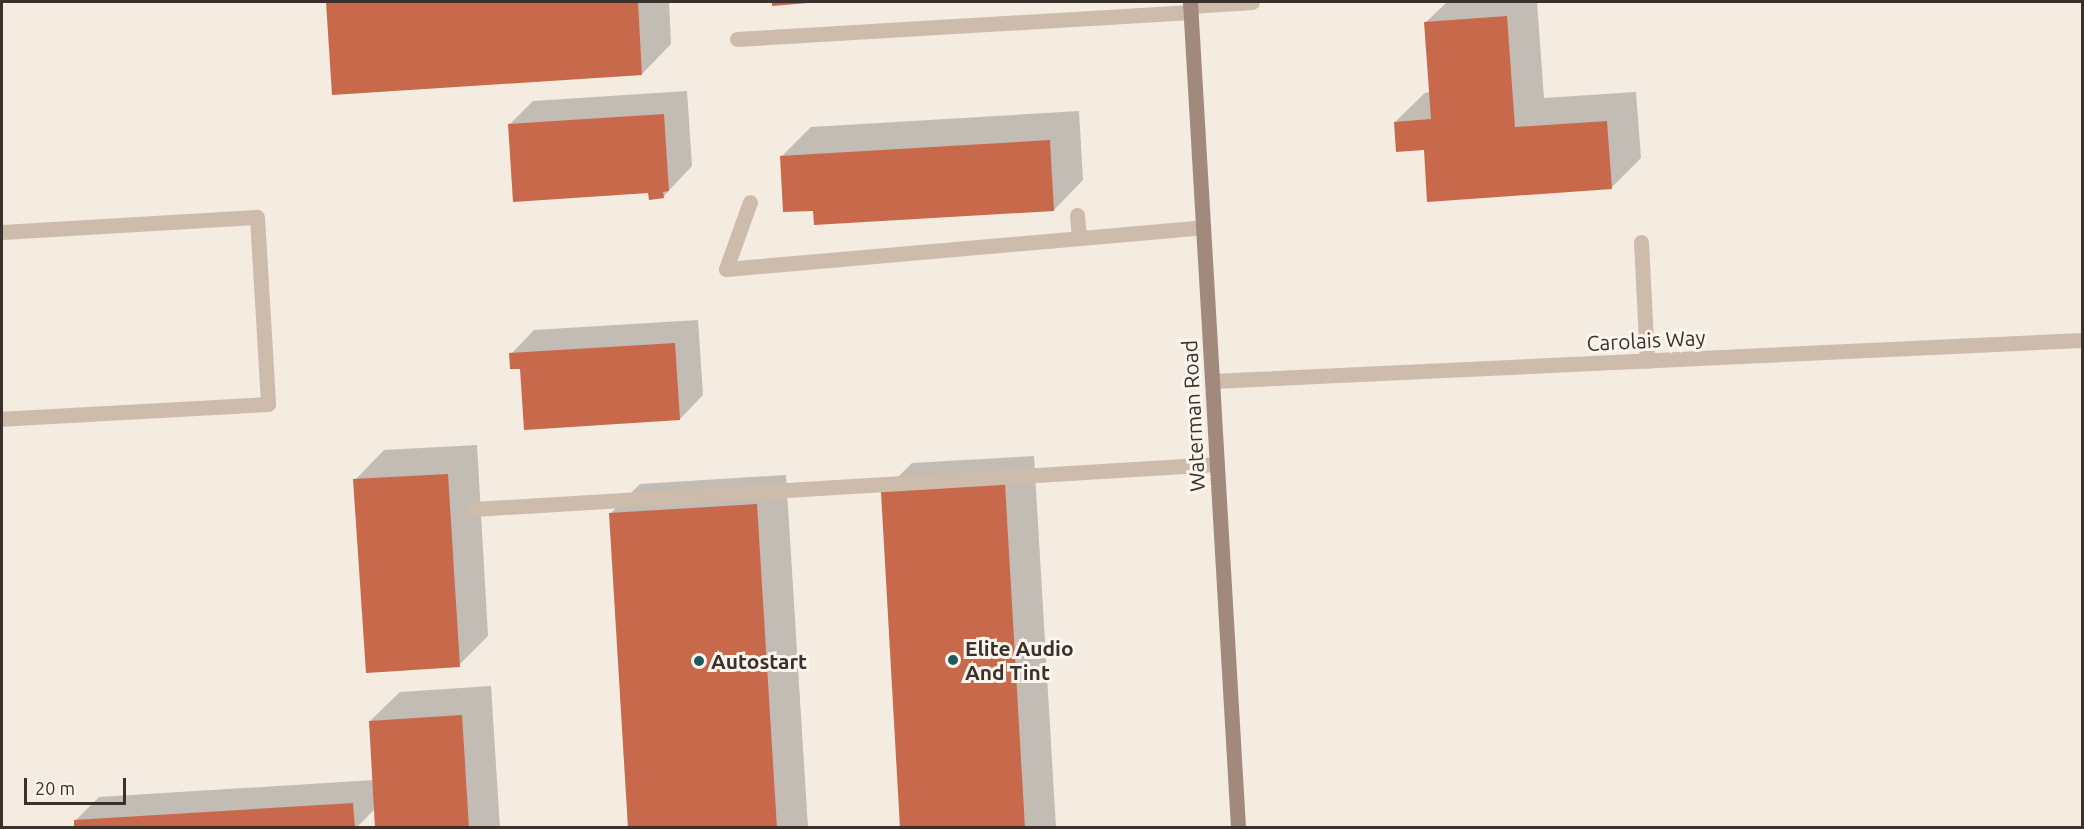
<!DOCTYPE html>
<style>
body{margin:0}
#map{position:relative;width:2084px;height:829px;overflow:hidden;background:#f4ebe1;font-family:Ubuntu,sans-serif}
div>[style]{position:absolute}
.shadow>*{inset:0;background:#0003}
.building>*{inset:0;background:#c8694b}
.service>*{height:15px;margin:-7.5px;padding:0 7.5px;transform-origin:7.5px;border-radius:7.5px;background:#cdbbac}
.minor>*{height:15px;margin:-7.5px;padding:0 7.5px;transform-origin:7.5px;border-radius:7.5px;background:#cdbbac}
.secondary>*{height:15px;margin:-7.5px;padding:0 7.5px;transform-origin:7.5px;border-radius:7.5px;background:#a18a7d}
.dots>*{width:16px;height:16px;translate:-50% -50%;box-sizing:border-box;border:3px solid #fbf5ee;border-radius:50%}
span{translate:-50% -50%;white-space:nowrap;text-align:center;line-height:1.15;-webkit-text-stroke:6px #fbf5ee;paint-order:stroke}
.street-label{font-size:21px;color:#3b302b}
.poi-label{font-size:21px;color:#3b302b;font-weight:700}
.left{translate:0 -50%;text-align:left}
.frame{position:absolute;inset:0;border:3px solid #3b302b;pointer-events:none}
.scale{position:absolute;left:24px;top:778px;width:102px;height:27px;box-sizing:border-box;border:3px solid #3b302b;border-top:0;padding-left:8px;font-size:18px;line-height:21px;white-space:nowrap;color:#3b302b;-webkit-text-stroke:4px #fbf5ee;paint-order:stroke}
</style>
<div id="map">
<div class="shadow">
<i style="clip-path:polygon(327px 2px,669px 2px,671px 44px,642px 74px,333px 94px)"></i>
<i style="clip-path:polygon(1447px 2px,1537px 2px,1544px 98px,1636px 92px,1641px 158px,1611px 188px,1425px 149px,1395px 122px,1425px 93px,1431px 92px,1426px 22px)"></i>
<i style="clip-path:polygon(687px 91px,692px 166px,663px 197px,509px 125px,533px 101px)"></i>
<i style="clip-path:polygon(1079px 111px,1083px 180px,1054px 210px,814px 209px,781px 157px,811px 127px)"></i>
<i style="clip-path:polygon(698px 320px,703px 395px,680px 419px,522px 367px,511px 354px,534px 330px)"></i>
<i style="clip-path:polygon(477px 445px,488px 636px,459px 665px,355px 480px,384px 450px)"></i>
<i style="clip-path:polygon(1034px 456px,1056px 828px,902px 828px,882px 493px,912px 463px)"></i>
<i style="clip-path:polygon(786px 475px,808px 828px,630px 828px,610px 514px,640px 484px)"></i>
<i style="clip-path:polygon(491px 686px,500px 828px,377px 828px,376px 808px,356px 828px,76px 828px,75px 821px,99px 797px,374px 780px,370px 721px,400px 692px)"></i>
</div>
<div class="building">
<i style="clip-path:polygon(326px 2px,638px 2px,642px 75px,332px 95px)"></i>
<i style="clip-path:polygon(772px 2px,808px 2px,808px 3px,772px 6px)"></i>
<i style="clip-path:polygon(1507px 16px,1515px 127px,1607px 121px,1612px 189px,1427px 202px,1424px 150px,1396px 152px,1394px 122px,1431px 119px,1424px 22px)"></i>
<i style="clip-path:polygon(664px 114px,669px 191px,663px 192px,664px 198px,649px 200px,648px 193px,513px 202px,508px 124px)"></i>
<i style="clip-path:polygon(1050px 140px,1054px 211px,814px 225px,813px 211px,783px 212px,780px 156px)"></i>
<i style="clip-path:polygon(675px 343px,680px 420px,524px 430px,520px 369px,510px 369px,509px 353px)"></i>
<i style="clip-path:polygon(448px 474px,460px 667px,366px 673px,353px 479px)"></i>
<i style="clip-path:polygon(1005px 484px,1025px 828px,900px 828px,881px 492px)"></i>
<i style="clip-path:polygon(757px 504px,777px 828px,628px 828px,609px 513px)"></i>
<i style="clip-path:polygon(462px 715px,469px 828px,375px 828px,369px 721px)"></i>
<i style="clip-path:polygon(353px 803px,355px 828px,74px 828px,74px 820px)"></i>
</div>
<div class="service">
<i style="left:1190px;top:6px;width:62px;rotate:-3.7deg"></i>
<i style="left:737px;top:39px;width:455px;rotate:-3.4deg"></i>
<i style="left:1077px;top:215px;width:23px;rotate:85deg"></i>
<i style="left:2px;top:232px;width:255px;rotate:-3.4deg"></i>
<i style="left:257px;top:217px;width:187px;rotate:86.6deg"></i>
<i style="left:268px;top:404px;width:266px;rotate:176.8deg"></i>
<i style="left:1641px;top:242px;width:119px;rotate:87.1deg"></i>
<i style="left:726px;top:269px;width:71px;rotate:-70.3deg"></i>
<i style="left:474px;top:509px;width:744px;rotate:-3.47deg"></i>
</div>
<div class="minor">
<i style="left:726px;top:269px;width:479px;rotate:-5deg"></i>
<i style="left:1212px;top:381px;width:871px;rotate:-2.7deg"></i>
</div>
<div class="secondary">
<i style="left:1190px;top:2px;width:827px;rotate:86.67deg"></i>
</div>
<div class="dots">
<i style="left:953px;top:660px;background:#1f5a5e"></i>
<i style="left:699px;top:661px;background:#1f5a5e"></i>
</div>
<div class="street-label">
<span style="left:1646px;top:340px;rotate:-3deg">Carolais Way</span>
<span style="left:1193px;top:416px;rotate:-93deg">Waterman Road</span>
</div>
<div class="poi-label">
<span class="left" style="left:965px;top:660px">Elite Audio<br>And Tint</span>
<span class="left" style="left:711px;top:661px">Autostart</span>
</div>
<div class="frame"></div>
<div class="scale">20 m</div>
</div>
